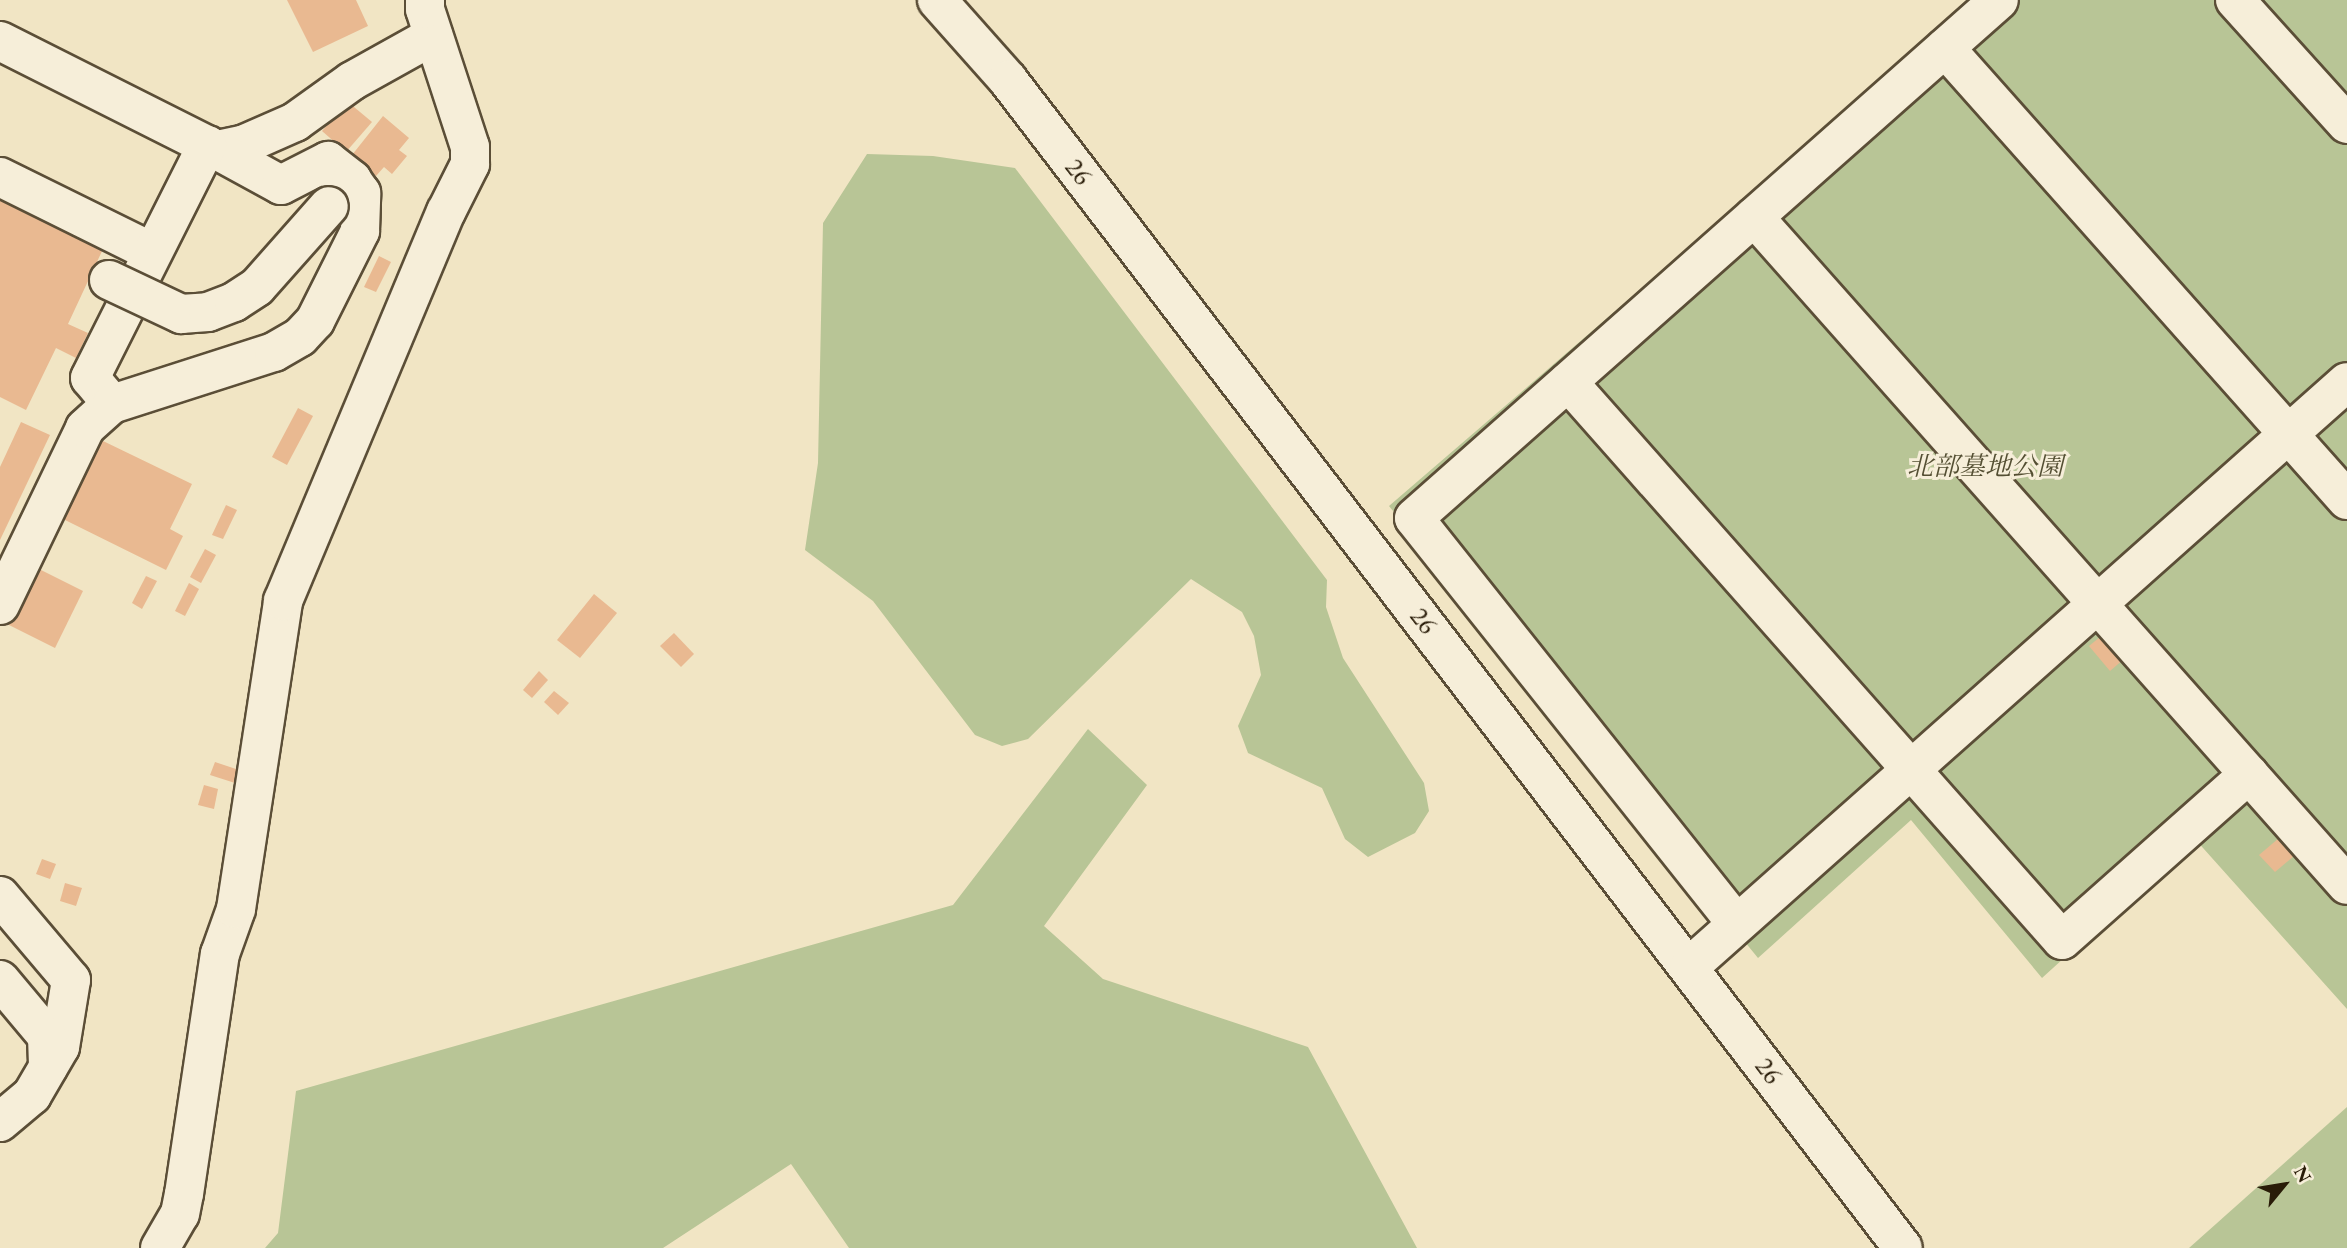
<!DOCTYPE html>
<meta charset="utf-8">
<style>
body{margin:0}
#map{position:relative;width:2347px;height:1248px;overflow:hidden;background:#f1e5c4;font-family:"EB Garamond","Noto Serif JP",serif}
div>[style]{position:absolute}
.green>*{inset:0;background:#b8c596}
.building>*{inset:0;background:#e9b991}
.roads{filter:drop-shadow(2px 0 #5b4e37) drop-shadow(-2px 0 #5b4e37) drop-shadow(0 2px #5b4e37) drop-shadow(0 -2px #5b4e37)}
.minor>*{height:38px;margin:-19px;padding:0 19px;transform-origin:19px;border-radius:19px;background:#f6eed9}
.bridges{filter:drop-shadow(2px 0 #5b4e37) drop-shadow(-2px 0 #5b4e37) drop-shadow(0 2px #5b4e37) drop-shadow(0 -2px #5b4e37)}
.minor-bridge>*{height:38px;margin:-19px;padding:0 19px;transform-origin:19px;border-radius:19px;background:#f6eed9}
span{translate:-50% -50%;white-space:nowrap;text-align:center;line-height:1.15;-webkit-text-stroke:6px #f6eed9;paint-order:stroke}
.street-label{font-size:26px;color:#291c08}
.park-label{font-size:26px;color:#544f33;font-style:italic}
.north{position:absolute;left:2249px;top:1150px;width:70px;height:70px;-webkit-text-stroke:5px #f6eed9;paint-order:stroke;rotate:60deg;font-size:19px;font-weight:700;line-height:28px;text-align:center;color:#291c08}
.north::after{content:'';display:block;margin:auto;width:24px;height:32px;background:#291c08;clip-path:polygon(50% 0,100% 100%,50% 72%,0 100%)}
</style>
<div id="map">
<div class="green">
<i style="clip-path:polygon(1976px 0,2347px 0,2347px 1009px,2195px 839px,2042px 978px,1911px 820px,1758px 958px,1389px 506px)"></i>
<i style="clip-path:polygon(867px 154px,933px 156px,1015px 168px,1327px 580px,1326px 607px,1343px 658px,1424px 783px,1429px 811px,1415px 833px,1368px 857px,1345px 839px,1322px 788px,1248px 753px,1238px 726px,1261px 675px,1254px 636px,1242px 612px,1191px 579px,1028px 739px,1002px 746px,975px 735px,873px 601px,805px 550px,818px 463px,823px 223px)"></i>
<i style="clip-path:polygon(1088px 729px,1147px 785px,1044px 926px,1103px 979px,1308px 1047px,1417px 1248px,849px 1248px,791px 1164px,663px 1248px,265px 1248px,278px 1233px,296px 1091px,953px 905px)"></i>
<i style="clip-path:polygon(2347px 1107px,2347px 1248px,2189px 1248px)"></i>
</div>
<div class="building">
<i style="clip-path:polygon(287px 0,356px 0,368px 26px,313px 52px)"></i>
<i style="clip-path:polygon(348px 102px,372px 122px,346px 152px,322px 131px)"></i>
<i style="clip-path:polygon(383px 116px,409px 138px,399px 150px,407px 156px,392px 174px,384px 167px,376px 176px,352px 155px)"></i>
<i style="clip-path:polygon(0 199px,103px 249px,68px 324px,88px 333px,76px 358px,56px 348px,26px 410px,0 397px)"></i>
<i style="clip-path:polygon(379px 256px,391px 262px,376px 292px,364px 287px)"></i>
<i style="clip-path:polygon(298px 408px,313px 416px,287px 465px,272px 457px)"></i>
<i style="clip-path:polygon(21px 422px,50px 435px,0 540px,0 467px)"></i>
<i style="clip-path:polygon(101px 440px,192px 484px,170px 529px,183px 536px,166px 570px,63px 519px)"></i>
<i style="clip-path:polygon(226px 505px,237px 510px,223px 539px,212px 535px)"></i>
<i style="clip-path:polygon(205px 549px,216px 555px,201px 583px,190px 577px)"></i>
<i style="clip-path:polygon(35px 567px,83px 591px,55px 648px,7px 624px)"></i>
<i style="clip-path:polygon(146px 576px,157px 581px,142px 609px,132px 603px)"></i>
<i style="clip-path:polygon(189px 583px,199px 589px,185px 616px,175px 611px)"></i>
<i style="clip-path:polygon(594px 594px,617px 613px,580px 658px,557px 640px)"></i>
<i style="clip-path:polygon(2111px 628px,2131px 653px,2110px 671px,2089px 646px)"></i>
<i style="clip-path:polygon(674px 633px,694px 654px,681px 667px,660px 646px)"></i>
<i style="clip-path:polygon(539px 671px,548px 680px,532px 698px,523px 690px)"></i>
<i style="clip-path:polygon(554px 691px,569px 703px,558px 715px,544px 702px)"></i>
<i style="clip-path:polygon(215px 762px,239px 770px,235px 783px,210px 775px)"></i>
<i style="clip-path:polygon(204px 785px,218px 789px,214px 809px,198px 805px)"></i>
<i style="clip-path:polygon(2279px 838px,2294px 856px,2275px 872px,2259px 855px)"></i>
<i style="clip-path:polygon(42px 859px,56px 864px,50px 879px,36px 874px)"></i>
<i style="clip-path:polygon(65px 883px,82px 888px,76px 906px,60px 901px)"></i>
</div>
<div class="roads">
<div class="minor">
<i style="left:937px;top:0;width:107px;rotate:48.4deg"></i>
<i style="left:1008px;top:80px;width:1471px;rotate:52.54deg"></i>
<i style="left:2235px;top:0;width:167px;rotate:47.9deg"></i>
<i style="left:0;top:41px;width:243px;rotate:26.7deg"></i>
<i style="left:217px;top:150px;width:29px;rotate:-12deg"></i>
<i style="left:245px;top:144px;width:55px;rotate:-23.7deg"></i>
<i style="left:295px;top:122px;width:70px;rotate:-35.7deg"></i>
<i style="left:352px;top:81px;width:93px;rotate:-29.1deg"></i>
<i style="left:1945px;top:48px;width:605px;rotate:48.35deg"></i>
<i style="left:217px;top:150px;width:73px;rotate:28.7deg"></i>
<i style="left:281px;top:185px;width:53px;rotate:-27.1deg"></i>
<i style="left:328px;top:161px;width:31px;rotate:38deg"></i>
<i style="left:352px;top:180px;width:24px;rotate:132deg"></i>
<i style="left:0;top:177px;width:169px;rotate:26.3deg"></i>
<i style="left:1754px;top:217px;width:893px;rotate:48.4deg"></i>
<i style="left:1568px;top:382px;width:745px;rotate:48.48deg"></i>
<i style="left:2062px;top:940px;width:250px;rotate:-41.6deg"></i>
<i style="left:112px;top:404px;width:34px;rotate:-130deg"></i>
<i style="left:90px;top:378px;width:261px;rotate:-63.3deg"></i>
<i style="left:0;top:605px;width:196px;rotate:-64.3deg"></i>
<i style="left:85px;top:428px;width:36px;rotate:-42deg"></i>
<i style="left:112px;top:404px;width:170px;rotate:-17.8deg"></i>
<i style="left:274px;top:352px;width:30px;rotate:-30deg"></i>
<i style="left:300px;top:337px;width:22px;rotate:-47deg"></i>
<i style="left:315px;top:321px;width:101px;rotate:-63.4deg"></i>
<i style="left:360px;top:231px;width:38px;rotate:-88deg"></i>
<i style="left:361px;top:193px;width:16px;rotate:-125deg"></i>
<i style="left:0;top:896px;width:110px;rotate:49.8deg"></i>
<i style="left:71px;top:980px;width:68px;rotate:99.3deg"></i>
<i style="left:60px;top:1047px;width:56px;rotate:120.3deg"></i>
<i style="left:32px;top:1095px;width:42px;rotate:139.8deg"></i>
<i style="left:1736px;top:923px;width:517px;rotate:-128.49deg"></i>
<i style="left:1414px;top:518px;width:781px;rotate:-41.52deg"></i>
<i style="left:1689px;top:967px;width:880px;rotate:-41.64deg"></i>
<i style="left:0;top:980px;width:73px;rotate:50deg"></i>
<i style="left:47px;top:1036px;width:31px;rotate:88deg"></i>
<i style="left:160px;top:1248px;width:39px;rotate:-60deg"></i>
<i style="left:180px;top:1214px;width:20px;rotate:-79deg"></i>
<i style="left:184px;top:1194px;width:243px;rotate:-81.5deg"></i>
<i style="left:220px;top:954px;width:48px;rotate:-70.4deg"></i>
<i style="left:236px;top:909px;width:312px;rotate:-81.3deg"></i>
<i style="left:283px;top:601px;width:422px;rotate:-67.3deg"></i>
<i style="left:446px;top:212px;width:54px;rotate:-63.4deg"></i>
<i style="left:470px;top:164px;width:17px;rotate:-90deg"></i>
<i style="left:470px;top:147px;width:145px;rotate:-108.1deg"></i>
<i style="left:425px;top:9px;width:9px;rotate:-90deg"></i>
</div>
</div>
<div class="bridges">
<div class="minor-bridge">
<i style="left:109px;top:280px;width:80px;rotate:25.3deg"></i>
<i style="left:181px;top:314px;width:27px;rotate:-4deg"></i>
<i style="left:208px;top:312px;width:28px;rotate:-21deg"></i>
<i style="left:234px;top:302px;width:27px;rotate:-33deg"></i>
<i style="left:257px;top:287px;width:108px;rotate:-48.4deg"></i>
</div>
</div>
<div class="street-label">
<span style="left:1078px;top:172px;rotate:52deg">26</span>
<span style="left:1423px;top:621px;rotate:52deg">26</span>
<span style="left:1768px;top:1071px;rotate:53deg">26</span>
</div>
<div class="park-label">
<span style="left:1985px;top:467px">北部墓地公園</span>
</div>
<div class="north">N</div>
</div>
